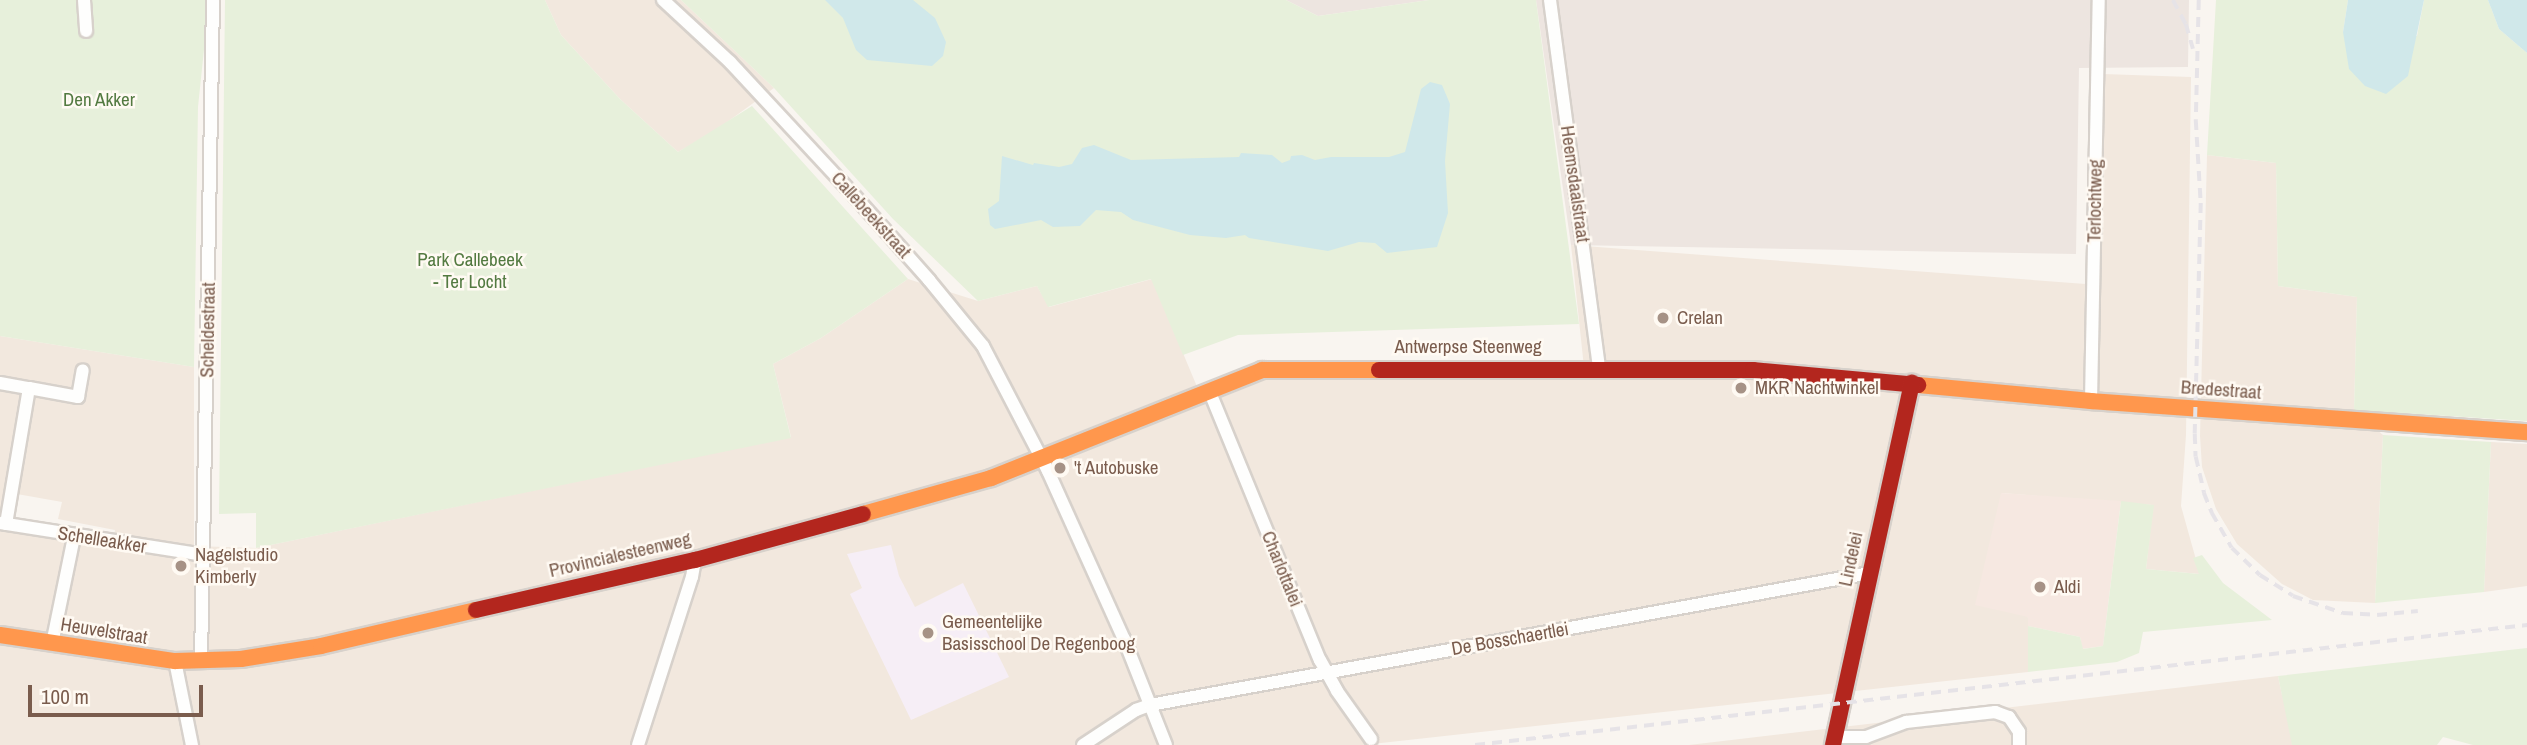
<!DOCTYPE html>
<style>
body{margin:0}
#map{position:relative;width:2527px;height:745px;overflow:hidden;background:#f9f5f0;font-family:"Archivo Narrow",sans-serif}
div>[style]{position:absolute}
.residential>*{inset:0;background:#f2e8de}
.commercial>*{inset:0;background:#f6e8e1}
.industrial>*{inset:0;background:#ede5e0}
.education>*{inset:0;background:#f6eef6}
.green>*{inset:0;background:#e7f0db}
.water>*{inset:0;background:#d0e8ea}
.roads{filter:drop-shadow(2px 0 #d7d1cb) drop-shadow(-2px 0 #d7d1cb) drop-shadow(0 2px #d7d1cb) drop-shadow(0 -2px #d7d1cb)}
.street>*{height:12px;margin:-6px;padding:0 6px;transform-origin:6px;border-radius:6px;background:#fefefd}
.slow>*{height:16px;margin:-8px;padding:0 8px;transform-origin:8px;border-radius:8px;background:#ff974d}
.jam>*{height:16px;margin:-8px;padding:0 8px;transform-origin:8px;border-radius:8px;background:#b3261e}
.rail>*{height:3.5px;margin-top:-1.75px;transform-origin:0;background:repeating-linear-gradient(90deg,#e6e3e7 0 10px,transparent 0 17px)}
.dots>*{width:19px;height:19px;translate:-50% -50%;box-sizing:border-box;border:4px solid #fffaf3;border-radius:50%}
span{translate:-50% -50%;white-space:nowrap;text-align:center;line-height:1.15;-webkit-text-stroke:5px #fffaf3;paint-order:stroke}
.park-label{font-size:19px;color:#537a41}
.street-label{font-size:19px;color:#7a5c4d}
.poi-label{font-size:19px;color:#7a5c4d}
.left{translate:0 -50%;text-align:left}
.scale{position:absolute;left:28px;top:685px;width:175px;height:32px;box-sizing:border-box;border:4px solid #7a5c4d;border-top:0;padding-left:9px;font-size:21px;line-height:24px;white-space:nowrap;color:#7a5c4d;-webkit-text-stroke:5px #fffaf3;paint-order:stroke}
</style>
<div id="map">
<div class="residential">
<i style="clip-path:polygon(545px 0,681px 0,774px 88px,712px 133px,678px 152px,620px 99px,561px 35px)"></i>
<i style="clip-path:polygon(2103px 74px,2191px 77px,2186px 435px,2181px 506px,2200px 574px,2146px 569px,2153px 505px,2001px 493px,2028px 618px,2028px 672px,1363px 745px,0 745px,0 528px,112px 548px,115px 530px,58px 519px,62px 502px,17px 494px,13px 510px,0 508px,0 336px,194px 367px,194px 546px,256px 548px,791px 437px,773px 364px,821px 338px,908px 279px,978px 301px,1037px 286px,1049px 307px,1152px 279px,1203px 401px,1259px 379px,1585px 377px,1571px 245px,2099px 285px)"></i>
<i style="clip-path:polygon(2207px 155px,2276px 163px,2278px 286px,2357px 297px,2354px 410px,2383px 435px,2375px 603px,2313px 600px,2282px 584px,2237px 544px,2216px 509px,2202px 467px,2200px 436px)"></i>
<i style="clip-path:polygon(2491px 442px,2527px 444px,2527px 586px,2484px 592px)"></i>
<i style="clip-path:polygon(2278px 676px,2282px 695px,2335px 745px,1689px 745px)"></i>
</div>
<div class="commercial">
<i style="clip-path:polygon(2001px 493px,2121px 501px,2103px 646px,2082px 649px,2080px 637px,2028px 626px,2028px 617px,1975px 605px)"></i>
</div>
<div class="industrial">
<i style="clip-path:polygon(1286px 0,1429px 0,1318px 16px)"></i>
<i style="clip-path:polygon(1536px 0,2189px 0,2188px 67px,2079px 68px,2076px 254px,1571px 245px)"></i>
</div>
<div class="education">
<i style="clip-path:polygon(891px 545px,899px 576px,915px 607px,963px 583px,1009px 677px,911px 720px,850px 594px,862px 588px,847px 554px)"></i>
</div>
<div class="green">
<i style="clip-path:polygon(0 0,205px 0,205px 40px,198px 107px,194px 367px,0 336px)"></i>
<i style="clip-path:polygon(225px 0,545px 0,561px 35px,620px 99px,678px 152px,752px 106px,908px 279px,821px 338px,773px 364px,791px 438px,256px 548px,256px 513px,219px 514px)"></i>
<i style="clip-path:polygon(681px 0,1286px 0,1318px 16px,1429px 0,1536px 0,1579px 324px,1238px 335px,1183px 355px,1151px 279px,1048px 307px,1037px 286px,978px 301px,893px 219px,774px 88px)"></i>
<i style="clip-path:polygon(2216px 0,2348px 0,2343px 32px,2417px 36px,2424px 0,2488px 0,2499px 29px,2527px 53px,2527px 421px,2354px 410px,2357px 297px,2278px 286px,2276px 163px,2207px 155px)"></i>
<i style="clip-path:polygon(2383px 435px,2491px 442px,2484px 592px,2375px 603px)"></i>
<i style="clip-path:polygon(2121px 501px,2154px 505px,2146px 569px,2199px 574px,2193px 558px,2202px 555px,2223px 583px,2272px 620px,2143px 632px,2139px 653px,2117px 662px,2028px 672px,2028px 626px,2080px 637px,2083px 649px,2103px 646px)"></i>
<i style="clip-path:polygon(2527px 648px,2527px 745px,2473px 745px,2443px 737px,2437px 745px,2292px 745px,2278px 676px)"></i>
</div>
<div class="water">
<i style="clip-path:polygon(825px 0,913px 0,935px 18px,946px 42px,943px 56px,932px 66px,867px 60px,856px 50px,843px 18px)"></i>
<i style="clip-path:polygon(2348px 0,2424px 0,2408px 76px,2386px 94px,2365px 86px,2349px 69px,2343px 32px)"></i>
<i style="clip-path:polygon(2488px 0,2527px 0,2527px 53px,2499px 29px)"></i>
<i style="clip-path:polygon(1430px 82px,1442px 85px,1450px 104px,1445px 161px,1448px 213px,1437px 247px,1387px 253px,1375px 243px,1359px 242px,1328px 251px,1249px 238px,1245px 235px,1226px 238px,1190px 235px,1133px 220px,1121px 212px,1096px 210px,1080px 226px,1053px 227px,1041px 220px,995px 229px,990px 225px,988px 209px,999px 201px,1002px 156px,1033px 165px,1034px 163px,1059px 167px,1072px 164px,1082px 148px,1094px 145px,1131px 160px,1239px 157px,1241px 153px,1272px 155px,1282px 163px,1290px 160px,1291px 156px,1302px 155px,1315px 160px,1331px 157px,1389px 157px,1405px 152px,1421px 89px)"></i>
</div>
<div class="roads">
<div class="street">
<i style="left:84px;top:0;width:31px;rotate:86deg"></i>
<i style="left:663px;top:0;width:91px;rotate:42.8deg"></i>
<i style="left:730px;top:62px;width:178px;rotate:47.1deg"></i>
<i style="left:851px;top:192px;width:118px;rotate:48.4deg"></i>
<i style="left:929px;top:280px;width:85px;rotate:50.7deg"></i>
<i style="left:983px;top:346px;width:141px;rotate:62.5deg"></i>
<i style="left:1048px;top:471px;width:184px;rotate:65.7deg"></i>
<i style="left:1124px;top:639px;width:114px;rotate:68.4deg"></i>
<i style="left:1550px;top:0;width:370px;rotate:82.4deg"></i>
<i style="left:0;top:383px;width:29px;rotate:10deg"></i>
<i style="left:29px;top:388px;width:138px;rotate:99.6deg"></i>
<i style="left:29px;top:388px;width:50px;rotate:10.4deg"></i>
<i style="left:78px;top:397px;width:27px;rotate:-80deg"></i>
<i style="left:1209px;top:390px;width:292px;rotate:67.7deg"></i>
<i style="left:1320px;top:660px;width:35px;rotate:61deg"></i>
<i style="left:1337px;top:691px;width:59px;rotate:54.7deg"></i>
<i style="left:2091px;top:401px;width:401px;rotate:-88.9deg"></i>
<i style="left:0;top:523px;width:207px;rotate:8.9deg"></i>
<i style="left:52px;top:644px;width:109px;rotate:-78.4deg"></i>
<i style="left:175px;top:661px;width:86px;rotate:78.6deg"></i>
<i style="left:201px;top:661px;width:661px;rotate:-88.96deg"></i>
<i style="left:1835px;top:737px;width:31px"></i>
<i style="left:1866px;top:737px;width:43px;rotate:-20.6deg"></i>
<i style="left:1906px;top:722px;width:90px;rotate:-6.4deg"></i>
<i style="left:1995px;top:712px;width:15px;rotate:20deg"></i>
<i style="left:2009px;top:717px;width:18px;rotate:56deg"></i>
<i style="left:2019px;top:732px;width:13px;rotate:90deg"></i>
<i style="left:638px;top:745px;width:176px;rotate:-72.2deg"></i>
<i style="left:692px;top:577px;width:17px;rotate:-80deg"></i>
<i style="left:1083px;top:745px;width:64px;rotate:-33.4deg"></i>
<i style="left:1136px;top:710px;width:15px;rotate:-20deg"></i>
<i style="left:1150px;top:705px;width:732px;rotate:-10.39deg"></i>
</div>
<div class="slow">
<i style="left:1918px;top:385px;width:174px;rotate:5.3deg"></i>
<i style="left:2091px;top:401px;width:437px;rotate:4.1deg"></i>
<i style="left:863px;top:514px;width:133px;rotate:-15.7deg"></i>
<i style="left:991px;top:478px;width:292px;rotate:-21.7deg"></i>
<i style="left:1262px;top:370px;width:117px"></i>
<i style="left:0;top:635px;width:177px;rotate:8.5deg"></i>
<i style="left:175px;top:661px;width:66px;rotate:-1.7deg"></i>
<i style="left:241px;top:659px;width:81px;rotate:-9.2deg"></i>
<i style="left:321px;top:646px;width:159px;rotate:-13.1deg"></i>
</div>
<div class="jam">
<i style="left:1379px;top:370px;width:374px"></i>
<i style="left:1753px;top:370px;width:166px;rotate:5.2deg"></i>
<i style="left:476px;top:610px;width:225px;rotate:-12.9deg"></i>
<i style="left:695px;top:560px;width:174px;rotate:-15.3deg"></i>
<i style="left:1833px;top:745px;width:371px;rotate:-77.7deg"></i>
</div>
</div>
<div class="rail">
<i style="left:2173px;top:0;width:27px;rotate:62deg"></i>
<i style="left:2186px;top:24px;width:26px;rotate:74deg"></i>
<i style="left:2199px;top:0;width:120px;rotate:91.4deg"></i>
<i style="left:2196px;top:120px;width:83px;rotate:86.6deg"></i>
<i style="left:2201px;top:203px;width:231px;rotate:91.5deg"></i>
<i style="left:2195px;top:434px;width:23px;rotate:88deg"></i>
<i style="left:2196px;top:457px;width:37px;rotate:77deg"></i>
<i style="left:2204px;top:493px;width:22px;rotate:68deg"></i>
<i style="left:2212px;top:513px;width:40px;rotate:60.3deg"></i>
<i style="left:2232px;top:548px;width:39px;rotate:44deg"></i>
<i style="left:2260px;top:575px;width:39px;rotate:32deg"></i>
<i style="left:2293px;top:596px;width:53px;rotate:18.8deg"></i>
<i style="left:2343px;top:613px;width:34px;rotate:3deg"></i>
<i style="left:2377px;top:615px;width:41px;rotate:-5.6deg"></i>
<i style="left:1475px;top:745px;width:1059px;rotate:-6.51deg"></i>
</div>
<div class="dots">
<i style="left:1663px;top:318px;background:#a69286"></i>
<i style="left:1741px;top:388px;background:#a69286"></i>
<i style="left:1060px;top:468px;background:#a69286"></i>
<i style="left:181px;top:566px;background:#a69286"></i>
<i style="left:2040px;top:587px;background:#a69286"></i>
<i style="left:928px;top:633px;background:#a69286"></i>
</div>
<div class="park-label">
<span style="left:99px;top:100px">Den Akker</span>
<span style="left:470px;top:271px">Park Callebeek<br>- Ter Locht</span>
</div>
<div class="street-label">
<span style="left:1575px;top:184px;rotate:82deg">Heemsdaalstraat</span>
<span style="left:2095px;top:201px;rotate:-89deg">Terlochtweg</span>
<span style="left:871px;top:215px;rotate:48deg">Callebeekstraat</span>
<span style="left:208px;top:330px;rotate:-89deg">Scheldestraat</span>
<span style="left:1468px;top:347px">Antwerpse Steenweg</span>
<span style="left:2221px;top:390px;rotate:4deg">Bredestraat</span>
<span style="left:102px;top:540px;rotate:9deg">Schelleakker</span>
<span style="left:620px;top:555px;rotate:-13deg">Provincialesteenweg</span>
<span style="left:1851px;top:559px;rotate:-78deg">Lindelei</span>
<span style="left:1282px;top:569px;rotate:68deg">Charlottalei</span>
<span style="left:104px;top:631px;rotate:9deg">Heuvelstraat</span>
<span style="left:1510px;top:639px;rotate:-10deg">De Bosschaertlei</span>
</div>
<div class="poi-label">
<span class="left" style="left:1677px;top:318px">Crelan</span>
<span class="left" style="left:1755px;top:388px">MKR Nachtwinkel</span>
<span class="left" style="left:1074px;top:468px">'t Autobuske</span>
<span class="left" style="left:195px;top:566px">Nagelstudio<br>Kimberly</span>
<span class="left" style="left:2054px;top:587px">Aldi</span>
<span class="left" style="left:942px;top:633px">Gemeentelijke<br>Basisschool De Regenboog</span>
</div>
<div class="scale">100 m</div>
</div>
